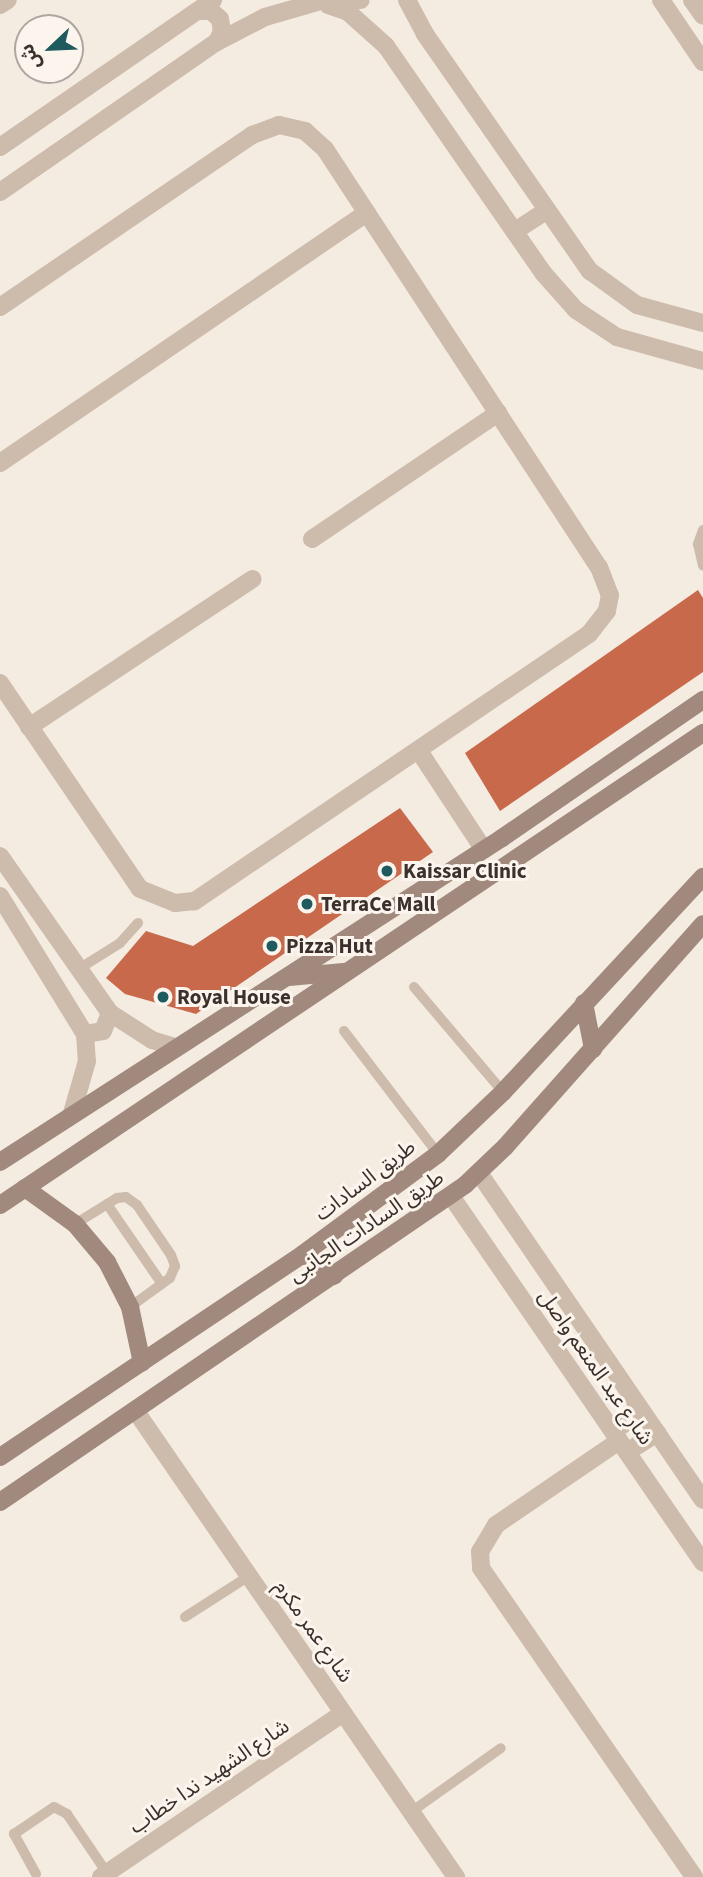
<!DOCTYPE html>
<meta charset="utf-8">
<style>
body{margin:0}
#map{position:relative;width:703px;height:1877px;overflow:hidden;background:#f4ebe1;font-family:"Source Sans 3","Noto Sans Arabic",sans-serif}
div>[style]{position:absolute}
.building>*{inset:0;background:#c8694b}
.lane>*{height:10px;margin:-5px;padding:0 5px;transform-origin:5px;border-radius:5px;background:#cdbbac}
.street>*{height:18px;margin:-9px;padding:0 9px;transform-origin:9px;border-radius:9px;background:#cdbbac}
.secondary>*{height:18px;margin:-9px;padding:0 9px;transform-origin:9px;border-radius:9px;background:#a18a7d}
.dots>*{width:19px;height:19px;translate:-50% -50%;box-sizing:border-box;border:4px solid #fbf5ee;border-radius:50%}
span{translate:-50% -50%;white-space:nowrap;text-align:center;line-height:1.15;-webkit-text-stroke:6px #fbf5ee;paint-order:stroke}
.poi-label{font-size:21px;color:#3b302b;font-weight:700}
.left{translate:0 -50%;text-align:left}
.street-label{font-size:21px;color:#3b302b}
.north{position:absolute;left:14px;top:14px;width:70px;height:70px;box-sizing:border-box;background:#fbf5ee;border:2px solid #aea6a0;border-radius:50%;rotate:247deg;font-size:19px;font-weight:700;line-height:28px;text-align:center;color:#3b302b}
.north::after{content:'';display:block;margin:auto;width:24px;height:32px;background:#1f5a5e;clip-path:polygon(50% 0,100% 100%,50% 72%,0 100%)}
</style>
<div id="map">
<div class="building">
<i style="clip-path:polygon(698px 590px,703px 598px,703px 672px,500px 811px,465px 753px)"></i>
<i style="clip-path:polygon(400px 808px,433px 852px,196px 1014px,125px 994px,106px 978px,146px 931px,193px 946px)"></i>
</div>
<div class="lane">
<i style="left:703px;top:530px;width:15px;rotate:110deg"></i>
<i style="left:698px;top:544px;width:22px;rotate:77deg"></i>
<i style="left:77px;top:970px;width:51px;rotate:-32.1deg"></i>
<i style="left:120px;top:943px;width:27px;rotate:-48deg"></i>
<i style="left:414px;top:987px;width:138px;rotate:49.7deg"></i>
<i style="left:344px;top:1031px;width:155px;rotate:52.6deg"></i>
<i style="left:107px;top:1204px;width:97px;rotate:55.5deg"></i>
<i style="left:75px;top:1224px;width:49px;rotate:-31.8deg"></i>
<i style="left:117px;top:1198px;width:9px;rotate:-6deg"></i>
<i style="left:126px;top:1197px;width:14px;rotate:36deg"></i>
<i style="left:137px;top:1205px;width:60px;rotate:55.8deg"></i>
<i style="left:171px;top:1255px;width:12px;rotate:70deg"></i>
<i style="left:175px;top:1266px;width:13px;rotate:113deg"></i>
<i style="left:170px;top:1278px;width:49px;rotate:144.1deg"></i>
<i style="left:185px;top:1617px;width:76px;rotate:-32.6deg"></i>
<i style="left:411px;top:1812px;width:110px;rotate:-35.4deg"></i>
<i style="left:36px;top:1874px;width:46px;rotate:-118.8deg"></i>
<i style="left:14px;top:1834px;width:48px;rotate:-34deg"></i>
<i style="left:54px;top:1807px;width:15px;rotate:28deg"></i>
<i style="left:67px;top:1814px;width:71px;rotate:55.9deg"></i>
</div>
<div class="street">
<i style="left:407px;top:0;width:38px;rotate:62deg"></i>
<i style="left:425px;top:34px;width:289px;rotate:55.2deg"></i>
<i style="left:590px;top:271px;width:58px;rotate:35.9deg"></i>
<i style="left:637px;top:305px;width:68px;rotate:15.3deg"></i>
<i style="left:661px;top:0;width:75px;rotate:55.9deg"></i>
<i style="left:692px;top:0;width:19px;rotate:55deg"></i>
<i style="left:0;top:5px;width:9px;rotate:-32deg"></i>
<i style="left:328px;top:5px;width:21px;rotate:19deg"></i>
<i style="left:348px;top:12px;width:51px;rotate:41.8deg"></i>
<i style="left:386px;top:46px;width:277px;rotate:55.3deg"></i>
<i style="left:544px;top:274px;width:48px;rotate:48.4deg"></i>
<i style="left:576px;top:310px;width:49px;rotate:33.4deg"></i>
<i style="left:617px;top:337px;width:89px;rotate:15.6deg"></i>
<i style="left:332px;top:5px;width:29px;rotate:-10deg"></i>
<i style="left:198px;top:11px;width:13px"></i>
<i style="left:211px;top:11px;width:12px;rotate:42deg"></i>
<i style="left:220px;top:19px;width:12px;rotate:81deg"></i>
<i style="left:222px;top:31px;width:12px;rotate:114deg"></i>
<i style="left:0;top:147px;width:259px;rotate:-34.6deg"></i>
<i style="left:0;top:192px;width:264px;rotate:-34.7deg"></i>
<i style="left:217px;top:42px;width:54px;rotate:-27.5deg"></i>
<i style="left:265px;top:17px;width:54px;rotate:-16.1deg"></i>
<i style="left:515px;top:231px;width:37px;rotate:-33deg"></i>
<i style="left:0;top:307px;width:305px;rotate:-34.3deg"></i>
<i style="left:252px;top:135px;width:29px;rotate:-20deg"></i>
<i style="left:279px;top:125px;width:27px;rotate:13deg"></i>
<i style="left:305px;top:131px;width:27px;rotate:42deg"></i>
<i style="left:325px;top:149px;width:500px;rotate:56.8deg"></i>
<i style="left:599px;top:567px;width:30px;rotate:69deg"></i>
<i style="left:610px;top:595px;width:16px;rotate:101deg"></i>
<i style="left:607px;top:611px;width:29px;rotate:128deg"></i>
<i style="left:589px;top:634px;width:477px;rotate:145.9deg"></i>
<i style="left:194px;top:901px;width:19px;rotate:174deg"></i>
<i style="left:175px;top:903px;width:38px;rotate:-158deg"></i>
<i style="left:140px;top:889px;width:249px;rotate:-124.2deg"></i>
<i style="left:0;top:463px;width:444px;rotate:-34.3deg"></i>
<i style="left:312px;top:539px;width:225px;rotate:-34.1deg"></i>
<i style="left:29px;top:727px;width:268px;rotate:-33.5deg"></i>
<i style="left:419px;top:751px;width:118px;rotate:56.7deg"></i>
<i style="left:0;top:856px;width:192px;rotate:55deg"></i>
<i style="left:110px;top:1013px;width:50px;rotate:32.7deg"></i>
<i style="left:152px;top:1040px;width:24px;rotate:17deg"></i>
<i style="left:0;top:896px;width:162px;rotate:58.4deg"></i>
<i style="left:85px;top:1034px;width:27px;rotate:86deg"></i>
<i style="left:87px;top:1061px;width:54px;rotate:106.1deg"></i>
<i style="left:85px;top:1034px;width:18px;rotate:-9deg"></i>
<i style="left:103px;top:1031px;width:19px;rotate:-69deg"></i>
<i style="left:479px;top:1173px;width:396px;rotate:55.6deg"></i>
<i style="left:451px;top:1196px;width:445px;rotate:55.5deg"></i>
<i style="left:135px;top:1410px;width:567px;rotate:55.5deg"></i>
<i style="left:613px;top:1431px;width:35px;rotate:-33deg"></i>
<i style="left:619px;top:1441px;width:149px;rotate:145.7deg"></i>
<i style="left:496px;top:1525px;width:31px;rotate:121deg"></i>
<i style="left:480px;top:1552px;width:16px;rotate:86deg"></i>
<i style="left:481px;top:1568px;width:375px;rotate:55.4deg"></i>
<i style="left:627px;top:1452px;width:36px;rotate:-32deg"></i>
<i style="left:101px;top:1877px;width:292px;rotate:-34.1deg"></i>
</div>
<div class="secondary">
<i style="left:289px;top:977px;width:55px;rotate:-5.2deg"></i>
<i style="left:584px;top:1003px;width:47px;rotate:78.9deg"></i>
<i style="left:0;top:1162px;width:597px;rotate:-32.84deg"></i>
<i style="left:502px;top:838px;width:244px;rotate:-34.5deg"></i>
<i style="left:25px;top:1188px;width:62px;rotate:35.8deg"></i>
<i style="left:75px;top:1224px;width:50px;rotate:49.9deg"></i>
<i style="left:107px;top:1262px;width:51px;rotate:62.9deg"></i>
<i style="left:130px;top:1307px;width:57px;rotate:77.9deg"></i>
<i style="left:0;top:1205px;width:847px;rotate:-33.88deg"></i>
<i style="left:303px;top:1254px;width:38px;rotate:35deg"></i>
<i style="left:0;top:1457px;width:365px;rotate:-33.8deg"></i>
<i style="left:303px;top:1254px;width:168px;rotate:-36.5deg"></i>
<i style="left:438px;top:1154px;width:90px;rotate:-43.6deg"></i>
<i style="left:503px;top:1092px;width:294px;rotate:-47.1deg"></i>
<i style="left:0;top:1502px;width:563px;rotate:-34.28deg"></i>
<i style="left:465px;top:1185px;width:55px;rotate:-43.5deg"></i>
<i style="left:505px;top:1147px;width:298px;rotate:-48.4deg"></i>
</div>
<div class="dots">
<i style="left:387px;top:871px;background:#1f5a5e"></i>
<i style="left:307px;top:904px;background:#1f5a5e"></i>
<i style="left:272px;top:946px;background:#1f5a5e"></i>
<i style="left:163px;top:997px;background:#1f5a5e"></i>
</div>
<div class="poi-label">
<span class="left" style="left:403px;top:871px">Kaissar Clinic</span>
<span class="left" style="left:321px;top:904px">TerraCe Mall</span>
<span class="left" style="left:286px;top:946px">Pizza Hut</span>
<span class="left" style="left:177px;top:997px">Royal House</span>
</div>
<div class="street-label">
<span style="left:365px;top:1180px;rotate:-37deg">طريق السادات</span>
<span style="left:366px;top:1226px;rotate:-34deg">طريق السادات الجانبى</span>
<span style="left:596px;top:1367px;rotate:55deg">شارع عبد المنعم واصل</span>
<span style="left:314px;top:1631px;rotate:55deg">شارع عمر مكرم</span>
<span style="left:209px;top:1776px;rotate:-34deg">شارع الشهيد ندا خطاب</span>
</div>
<div class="north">ش</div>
</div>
